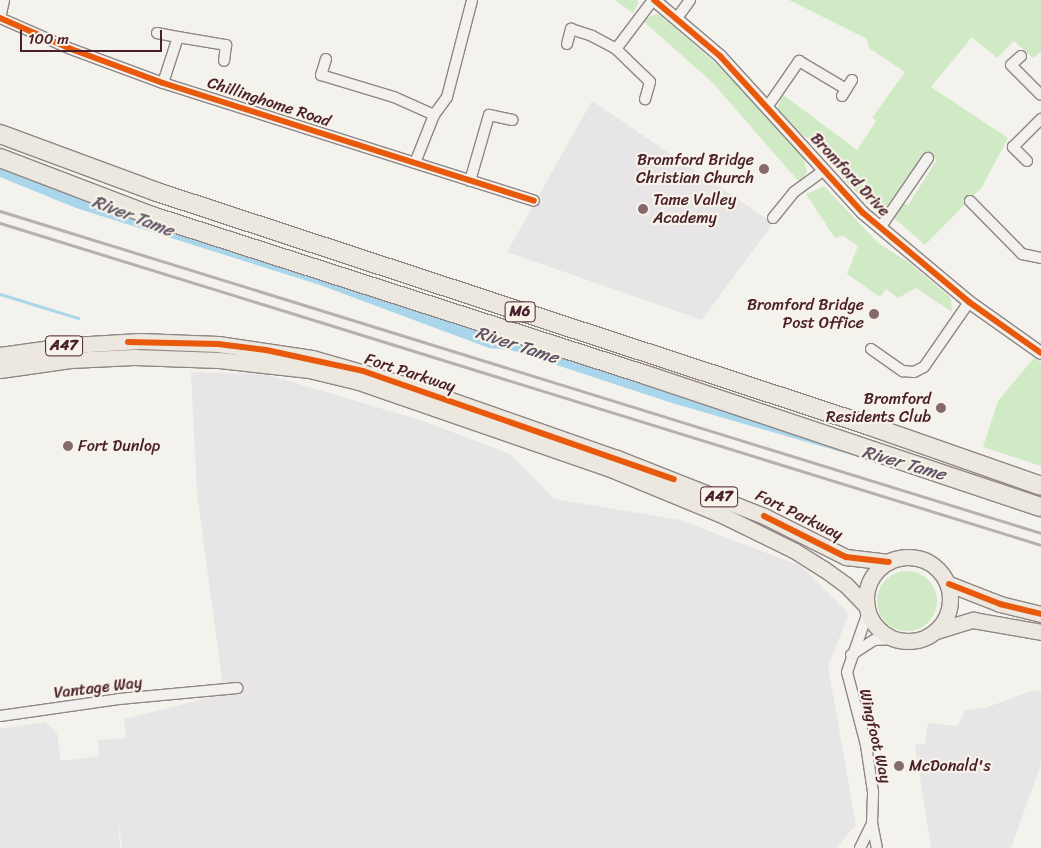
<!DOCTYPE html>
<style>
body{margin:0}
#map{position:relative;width:1041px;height:848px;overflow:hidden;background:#f4f2ec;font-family:Sriracha,sans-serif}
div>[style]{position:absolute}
.built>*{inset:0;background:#e7e5e5}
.green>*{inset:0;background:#cfeac4}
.round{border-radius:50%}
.water>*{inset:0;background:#aad6ec}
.stream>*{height:3px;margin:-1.5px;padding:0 1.5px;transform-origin:1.5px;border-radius:1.5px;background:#aad6ec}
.roads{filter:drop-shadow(1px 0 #8f8685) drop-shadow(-1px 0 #8f8685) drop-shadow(0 1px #8f8685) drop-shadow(0 -1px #8f8685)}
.minor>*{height:10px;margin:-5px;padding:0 5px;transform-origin:5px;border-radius:5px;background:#f2f1ed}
.tertiary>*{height:12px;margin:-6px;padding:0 6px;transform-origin:6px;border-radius:6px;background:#f2f1ed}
.primary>*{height:15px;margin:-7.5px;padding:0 7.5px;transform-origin:7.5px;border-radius:7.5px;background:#ede8df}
.primary>.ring{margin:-7.5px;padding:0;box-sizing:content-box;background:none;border:15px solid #ede8df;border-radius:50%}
.motorway>*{height:18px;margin:-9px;padding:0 9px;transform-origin:9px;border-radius:9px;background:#ede8df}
.rail>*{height:3px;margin:-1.5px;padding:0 1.5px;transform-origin:1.5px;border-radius:1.5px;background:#b6b0ae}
.cycleway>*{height:6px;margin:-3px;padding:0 3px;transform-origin:3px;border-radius:3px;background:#e8590c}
.dots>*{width:14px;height:14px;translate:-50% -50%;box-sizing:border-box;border:2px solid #f7f3e8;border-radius:50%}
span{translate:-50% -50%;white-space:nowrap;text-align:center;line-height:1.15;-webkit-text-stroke:4.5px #f7f3e8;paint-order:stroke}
.shield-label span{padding:1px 4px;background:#f7f3e8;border:1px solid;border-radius:4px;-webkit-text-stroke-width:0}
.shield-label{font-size:15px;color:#4a1f2b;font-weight:700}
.street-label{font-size:16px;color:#4a1f2b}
.poi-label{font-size:16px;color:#4a1f2b}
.right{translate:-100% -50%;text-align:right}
.left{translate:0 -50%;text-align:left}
.water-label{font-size:18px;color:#5e5265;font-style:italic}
.scale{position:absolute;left:20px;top:30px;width:142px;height:22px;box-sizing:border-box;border:2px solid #4a1f2b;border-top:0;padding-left:6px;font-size:15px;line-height:18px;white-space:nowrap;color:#4a1f2b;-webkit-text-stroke:4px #f7f3e8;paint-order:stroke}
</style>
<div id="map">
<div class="built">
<i style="clip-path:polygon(592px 101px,773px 223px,702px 320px,507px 252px)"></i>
<i style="clip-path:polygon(191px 372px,265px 374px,423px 421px,510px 454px,554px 499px,680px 520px,801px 566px,849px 614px,828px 666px,856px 825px,836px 848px,122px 848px,118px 816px,120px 848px,0 848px,0 729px,45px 722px,57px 733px,61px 761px,99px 756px,98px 740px,126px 738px,124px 719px,224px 694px,197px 493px)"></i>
<i style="clip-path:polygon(1034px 690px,1041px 692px,1041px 764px,1011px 848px,931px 848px,915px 745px,925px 744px,928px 723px,958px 726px,965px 710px,985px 708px)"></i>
</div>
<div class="green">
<i style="clip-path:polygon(615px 0,638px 0,638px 4px,633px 13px)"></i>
<i style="clip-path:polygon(789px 0,1041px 0,1041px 52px,1033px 58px,1014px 41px,997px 58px,972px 37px,931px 87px,1008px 138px,982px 187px,925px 245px,894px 218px,904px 203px,908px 205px,937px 160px,928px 155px,883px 211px,870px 206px,844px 179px,818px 145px,798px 132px,777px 112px,782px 94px,857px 150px,876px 121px,872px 118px,905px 72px,869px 48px,867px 39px)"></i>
<i style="clip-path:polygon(659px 14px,722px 69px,803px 156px,807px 172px,800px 183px,712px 82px,644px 22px,650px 16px)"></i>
<i style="clip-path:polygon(824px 186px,878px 243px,908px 262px,951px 298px,952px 312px,916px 288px,898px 298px,886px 289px,880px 297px,847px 274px,858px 246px,843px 236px,835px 238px,806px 194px)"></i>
<i style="clip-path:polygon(1034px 358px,1041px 362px,1041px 466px,983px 447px,998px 401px)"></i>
<i class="round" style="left:877px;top:571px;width:60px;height:60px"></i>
</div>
<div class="water">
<i style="clip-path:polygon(0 154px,85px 187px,1041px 496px,1041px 510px,672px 403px,511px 350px,489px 348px,320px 285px,76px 208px,0 177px)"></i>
</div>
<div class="stream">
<i style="left:0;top:294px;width:82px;rotate:17.1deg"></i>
</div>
<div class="roads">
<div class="minor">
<i style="left:0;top:18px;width:77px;rotate:23.6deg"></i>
<i style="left:71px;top:49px;width:98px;rotate:20.3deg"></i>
<i style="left:163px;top:83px;width:389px;rotate:17.6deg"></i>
<i style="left:0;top:18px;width:18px;rotate:-77deg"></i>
<i style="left:677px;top:18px;width:22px;rotate:-54deg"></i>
<i style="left:157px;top:33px;width:21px;rotate:11deg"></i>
<i style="left:567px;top:44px;width:16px;rotate:-75deg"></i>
<i style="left:571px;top:29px;width:22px;rotate:18deg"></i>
<i style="left:592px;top:36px;width:27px;rotate:28deg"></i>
<i style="left:616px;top:49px;width:47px;rotate:44.1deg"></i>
<i style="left:650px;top:82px;width:18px;rotate:106deg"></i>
<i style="left:616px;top:49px;width:61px;rotate:-52.9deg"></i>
<i style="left:1021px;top:56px;width:13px;rotate:138deg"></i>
<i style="left:1011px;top:65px;width:42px;rotate:45deg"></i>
<i style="left:326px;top:59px;width:17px;rotate:107deg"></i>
<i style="left:321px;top:75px;width:76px;rotate:16.8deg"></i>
<i style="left:394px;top:97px;width:44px;rotate:24.2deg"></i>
<i style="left:163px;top:83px;width:48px;rotate:-71.9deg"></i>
<i style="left:178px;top:37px;width:49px;rotate:9.5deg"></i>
<i style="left:226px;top:45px;width:16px;rotate:97deg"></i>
<i style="left:842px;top:96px;width:19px;rotate:-58deg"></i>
<i style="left:768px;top:106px;width:55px;rotate:-55.4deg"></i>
<i style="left:799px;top:61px;width:55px;rotate:30.8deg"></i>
<i style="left:1027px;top:161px;width:20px;rotate:-135deg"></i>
<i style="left:1013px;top:147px;width:40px;rotate:-45deg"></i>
<i style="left:415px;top:163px;width:52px;rotate:-68.4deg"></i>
<i style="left:434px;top:115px;width:22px;rotate:-54deg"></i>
<i style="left:447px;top:97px;width:100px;rotate:-75.5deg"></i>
<i style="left:470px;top:181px;width:69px;rotate:-73.9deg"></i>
<i style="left:489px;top:115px;width:24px;rotate:12deg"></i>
<i style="left:970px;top:201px;width:74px;rotate:45.5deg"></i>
<i style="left:1022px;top:254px;width:19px;rotate:12deg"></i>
<i style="left:773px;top:218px;width:33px;rotate:-51deg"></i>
<i style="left:794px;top:192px;width:37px;rotate:-36deg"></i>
<i style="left:880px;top:228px;width:85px;rotate:-55.6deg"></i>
<i style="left:871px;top:349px;width:39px;rotate:35deg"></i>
<i style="left:903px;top:371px;width:11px;rotate:5deg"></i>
<i style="left:914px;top:372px;width:11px;rotate:-27deg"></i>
<i style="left:924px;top:367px;width:79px;rotate:-55.3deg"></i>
<i style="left:851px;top:655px;width:27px;rotate:-33deg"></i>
<i style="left:874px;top:640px;width:19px;rotate:-3deg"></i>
<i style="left:0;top:716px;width:120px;rotate:-8.1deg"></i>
<i style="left:119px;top:699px;width:119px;rotate:-5.3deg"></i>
<i style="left:872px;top:823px;width:25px;rotate:79deg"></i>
<i style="left:860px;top:848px;width:28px;rotate:-64deg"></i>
<i style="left:872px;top:823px;width:31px;rotate:-88deg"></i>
<i style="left:873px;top:792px;width:48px;rotate:-98.5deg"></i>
<i style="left:866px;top:745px;width:75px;rotate:-104.6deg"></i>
<i style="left:847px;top:672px;width:64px;rotate:-70.7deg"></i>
</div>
<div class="tertiary">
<i style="left:654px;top:0;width:87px;rotate:40.3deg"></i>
<i style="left:720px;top:56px;width:212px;rotate:47.7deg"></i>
<i style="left:863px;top:213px;width:138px;rotate:40deg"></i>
<i style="left:969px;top:302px;width:88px;rotate:35.3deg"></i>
</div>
<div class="primary">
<i style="left:0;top:355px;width:73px;rotate:-7.9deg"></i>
<i style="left:72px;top:345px;width:68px;rotate:-3.4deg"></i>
<i style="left:140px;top:341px;width:78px;rotate:2.2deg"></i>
<i style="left:218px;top:344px;width:95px;rotate:8.5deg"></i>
<i style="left:312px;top:358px;width:106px;rotate:15.9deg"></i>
<i style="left:414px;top:387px;width:215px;rotate:19.3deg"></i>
<i style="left:617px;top:458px;width:158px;rotate:21.5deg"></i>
<i style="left:764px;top:516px;width:92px;rotate:26.6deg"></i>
<i style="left:846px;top:557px;width:43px;rotate:6.6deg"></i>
<i style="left:0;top:370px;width:71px;rotate:-8.1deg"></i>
<i style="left:70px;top:360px;width:64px;rotate:-2.7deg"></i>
<i style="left:134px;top:357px;width:85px;rotate:2deg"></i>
<i style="left:219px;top:360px;width:91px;rotate:6.3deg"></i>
<i style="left:309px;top:370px;width:51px;rotate:13.5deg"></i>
<i style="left:359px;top:382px;width:269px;rotate:19.1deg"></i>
<i style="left:613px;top:470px;width:120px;rotate:22.5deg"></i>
<i style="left:724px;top:516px;width:79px;rotate:26.2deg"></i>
<i style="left:795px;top:551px;width:34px;rotate:32deg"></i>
<i style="left:824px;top:569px;width:27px;rotate:36deg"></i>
<i style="left:846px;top:585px;width:30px;rotate:46deg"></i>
<i class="ring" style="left:866px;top:557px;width:69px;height:69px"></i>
<i style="left:949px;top:584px;width:55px;rotate:21.4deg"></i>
<i style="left:1000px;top:604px;width:42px;rotate:13.7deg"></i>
<i style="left:936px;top:631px;width:39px;rotate:-17deg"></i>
<i style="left:973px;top:620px;width:69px;rotate:10deg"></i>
</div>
<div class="motorway">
<i style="left:0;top:134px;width:167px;rotate:20.3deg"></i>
<i style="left:157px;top:192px;width:750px;rotate:18.17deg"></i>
<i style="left:870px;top:426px;width:181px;rotate:19.3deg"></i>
<i style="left:0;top:158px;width:163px;rotate:20.9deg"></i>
<i style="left:152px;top:216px;width:519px;rotate:17.84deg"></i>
<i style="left:646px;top:375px;width:416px;rotate:18.5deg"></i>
</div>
</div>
<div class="rail">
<i style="left:0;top:211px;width:1090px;rotate:17.19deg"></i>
<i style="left:0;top:223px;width:1090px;rotate:17.19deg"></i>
</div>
<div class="cycleway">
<i style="left:654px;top:0;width:87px;rotate:40.3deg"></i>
<i style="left:720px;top:56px;width:212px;rotate:47.7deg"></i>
<i style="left:863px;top:213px;width:138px;rotate:40deg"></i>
<i style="left:969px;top:302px;width:88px;rotate:35.3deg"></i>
<i style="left:0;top:18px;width:77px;rotate:23.6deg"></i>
<i style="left:71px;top:49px;width:98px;rotate:20.3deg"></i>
<i style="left:163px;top:83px;width:389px;rotate:17.6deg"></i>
<i style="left:128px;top:342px;width:90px;rotate:1.3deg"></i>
<i style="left:218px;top:344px;width:48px;rotate:7.1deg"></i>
<i style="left:266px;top:350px;width:99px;rotate:12.2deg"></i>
<i style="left:363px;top:371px;width:329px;rotate:19.2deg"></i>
<i style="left:764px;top:516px;width:92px;rotate:26.6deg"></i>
<i style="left:846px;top:557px;width:43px;rotate:6.6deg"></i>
<i style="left:949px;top:584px;width:55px;rotate:21.4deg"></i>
<i style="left:1000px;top:604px;width:42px;rotate:13.7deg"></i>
</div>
<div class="dots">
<i style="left:764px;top:169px;background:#86696f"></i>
<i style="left:643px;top:209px;background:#86696f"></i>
<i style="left:874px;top:314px;background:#86696f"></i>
<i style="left:941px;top:408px;background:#86696f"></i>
<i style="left:68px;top:446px;background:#86696f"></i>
<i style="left:899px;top:766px;background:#86696f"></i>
</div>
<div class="shield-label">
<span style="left:520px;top:312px">M6</span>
<span style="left:64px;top:346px">A47</span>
<span style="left:719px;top:497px">A47</span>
</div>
<div class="street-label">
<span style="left:269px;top:102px;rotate:18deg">Chillinghome Road</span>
<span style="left:850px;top:175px;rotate:47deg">Bromford Drive</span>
<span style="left:410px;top:373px;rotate:18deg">Fort Parkway</span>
<span style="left:799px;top:515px;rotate:26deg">Fort Parkway</span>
<span style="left:98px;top:688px;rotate:-7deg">Vantage Way</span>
<span style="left:875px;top:736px;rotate:77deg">Wingfoot Way</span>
</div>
<div class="poi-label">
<span class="right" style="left:754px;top:169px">Bromford Bridge<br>Christian Church</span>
<span class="left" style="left:653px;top:209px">Tame Valley<br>Academy</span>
<span class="right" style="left:864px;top:314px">Bromford Bridge<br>Post Office</span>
<span class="right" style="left:931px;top:408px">Bromford<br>Residents Club</span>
<span class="left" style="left:78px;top:446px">Fort Dunlop</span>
<span class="left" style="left:909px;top:766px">McDonald's</span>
</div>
<div class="water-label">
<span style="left:133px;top:216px;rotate:21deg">River Tame</span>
<span style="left:517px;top:345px;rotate:18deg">River Tame</span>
<span style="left:904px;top:463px;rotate:16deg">River Tame</span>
</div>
<div class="scale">100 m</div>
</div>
